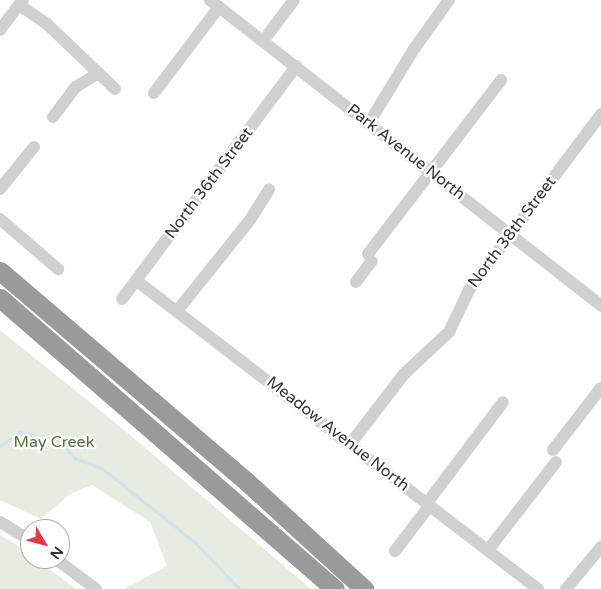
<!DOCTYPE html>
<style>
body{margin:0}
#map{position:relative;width:601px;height:589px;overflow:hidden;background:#fff;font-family:"Varela Round",sans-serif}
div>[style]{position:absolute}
.green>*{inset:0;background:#e6ecdf}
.stream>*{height:2.5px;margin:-1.25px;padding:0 1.25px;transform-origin:1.25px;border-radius:1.25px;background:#cfe2ee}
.minor>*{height:12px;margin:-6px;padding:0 6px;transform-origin:6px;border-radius:6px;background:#d0d0d0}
.highway>*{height:19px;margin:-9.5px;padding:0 9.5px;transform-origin:9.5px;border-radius:9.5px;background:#9a9a9a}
span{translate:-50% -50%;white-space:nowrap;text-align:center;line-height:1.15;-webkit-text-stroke:5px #fff;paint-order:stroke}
.street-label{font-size:16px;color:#333}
.park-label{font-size:16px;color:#56703f}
.north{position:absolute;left:20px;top:519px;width:50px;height:50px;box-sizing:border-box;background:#fff;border:1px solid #adadad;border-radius:50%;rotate:127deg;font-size:14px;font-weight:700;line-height:20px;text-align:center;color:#333}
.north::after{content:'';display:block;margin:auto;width:18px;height:22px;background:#e63946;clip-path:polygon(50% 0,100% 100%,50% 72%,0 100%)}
</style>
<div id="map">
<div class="green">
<i style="clip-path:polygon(0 330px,129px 434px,311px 589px,124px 589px,167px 566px,150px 522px,92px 485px,70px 494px,41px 519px,0 500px)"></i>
<i style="clip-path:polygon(0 535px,15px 544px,30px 555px,30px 559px,36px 559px,76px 589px,0 589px)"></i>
</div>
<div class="stream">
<i style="left:0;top:446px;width:24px;rotate:-35deg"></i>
<i style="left:20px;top:432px;width:42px;rotate:12.4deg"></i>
<i style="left:61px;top:441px;width:22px;rotate:51deg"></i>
<i style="left:75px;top:458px;width:30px;rotate:21deg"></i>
<i style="left:103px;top:469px;width:119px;rotate:38.5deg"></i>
<i style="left:196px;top:543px;width:64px;rotate:46.3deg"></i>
</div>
<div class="minor">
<i style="left:210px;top:0;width:497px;rotate:38deg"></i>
<i style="left:19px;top:5px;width:34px;rotate:34deg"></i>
<i style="left:47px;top:24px;width:94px;rotate:43.7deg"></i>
<i style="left:0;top:30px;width:38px;rotate:-53deg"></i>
<i style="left:263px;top:41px;width:51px;rotate:-52.9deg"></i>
<i style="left:154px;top:93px;width:108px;rotate:-52.9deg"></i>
<i style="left:53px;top:117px;width:38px;rotate:-53deg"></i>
<i style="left:76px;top:87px;width:25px;rotate:-32deg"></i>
<i style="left:369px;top:123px;width:87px;rotate:-58.7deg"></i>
<i style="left:414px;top:49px;width:60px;rotate:-54.5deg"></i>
<i style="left:0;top:189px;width:54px;rotate:-51deg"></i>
<i style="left:0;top:219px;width:77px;rotate:40.8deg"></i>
<i style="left:368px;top:254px;width:219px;rotate:-52.6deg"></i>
<i style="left:137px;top:281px;width:506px;rotate:37.53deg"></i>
<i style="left:356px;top:282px;width:26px;rotate:-53deg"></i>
<i style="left:122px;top:299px;width:291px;rotate:-53.2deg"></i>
<i style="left:177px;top:311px;width:117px;rotate:-51.3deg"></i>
<i style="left:250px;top:220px;width:36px;rotate:-58deg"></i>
<i style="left:351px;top:443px;width:87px;rotate:-52.5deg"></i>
<i style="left:404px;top:374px;width:62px;rotate:-43deg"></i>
<i style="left:449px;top:332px;width:47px;rotate:-64.5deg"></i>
<i style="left:469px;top:290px;width:220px;rotate:-53.1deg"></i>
<i style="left:553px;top:450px;width:78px;rotate:-52.3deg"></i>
<i style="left:427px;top:503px;width:126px;rotate:-53deg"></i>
<i style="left:0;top:522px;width:35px;rotate:31deg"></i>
<i style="left:488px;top:550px;width:111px;rotate:-52.3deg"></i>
<i style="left:395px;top:551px;width:58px;rotate:-52.7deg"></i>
<i style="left:56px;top:559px;width:50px;rotate:36.9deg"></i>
<i style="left:566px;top:589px;width:55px;rotate:-50.2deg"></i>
</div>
<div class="highway">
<i style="left:0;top:271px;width:325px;rotate:40.5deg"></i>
<i style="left:247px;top:482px;width:159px;rotate:42.4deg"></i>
<i style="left:0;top:298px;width:444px;rotate:41deg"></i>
</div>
<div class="street-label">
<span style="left:406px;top:152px;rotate:38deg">Park Avenue North</span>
<span style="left:209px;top:183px;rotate:-53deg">North 36th Street</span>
<span style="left:512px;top:232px;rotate:-53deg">North 38th Street</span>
<span style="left:338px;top:434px;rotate:38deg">Meadow Avenue North</span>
</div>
<div class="park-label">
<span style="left:54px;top:442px">May Creek</span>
</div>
<div class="north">N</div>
</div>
